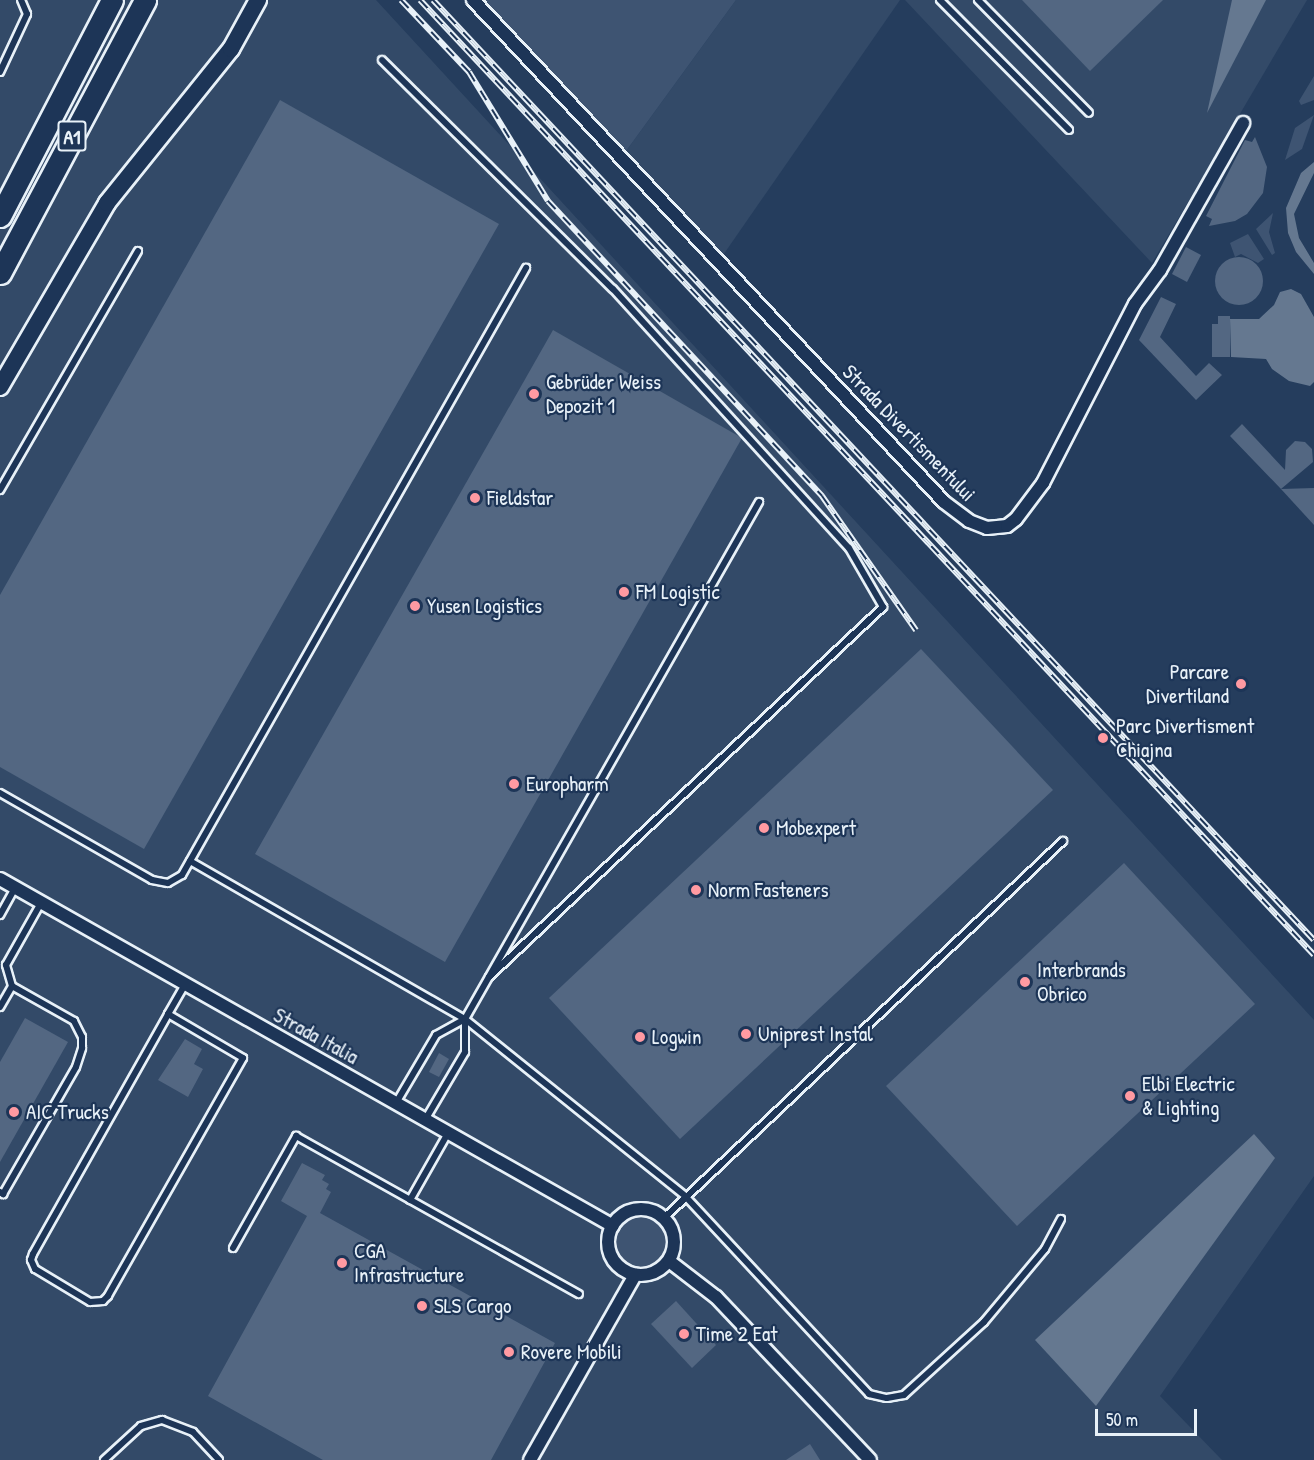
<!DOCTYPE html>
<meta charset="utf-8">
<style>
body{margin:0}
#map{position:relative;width:1314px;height:1460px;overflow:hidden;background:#253d5d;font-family:"Patrick Hand",sans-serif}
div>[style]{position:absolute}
.built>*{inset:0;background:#334a68}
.green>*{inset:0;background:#3e5472}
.round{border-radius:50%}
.water>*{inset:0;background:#657890}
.building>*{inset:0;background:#536782}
.roads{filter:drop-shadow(2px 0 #e8f1f8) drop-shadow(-2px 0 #e8f1f8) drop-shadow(0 2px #e8f1f8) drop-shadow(0 -2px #e8f1f8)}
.service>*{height:6px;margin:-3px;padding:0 3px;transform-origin:3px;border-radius:3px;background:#1d3557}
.minor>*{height:12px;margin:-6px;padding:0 6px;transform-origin:6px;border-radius:6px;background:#1d3557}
.minor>.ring{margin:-6px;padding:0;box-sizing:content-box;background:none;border:12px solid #1d3557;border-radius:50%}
.secondary>*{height:16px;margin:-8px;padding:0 8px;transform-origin:8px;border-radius:8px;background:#1d3557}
.motorway>*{height:21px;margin:-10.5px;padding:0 10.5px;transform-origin:10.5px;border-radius:10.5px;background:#1d3557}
.rail>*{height:6px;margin-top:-3px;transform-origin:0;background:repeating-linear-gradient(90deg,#1d3557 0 11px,#e8f1f8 0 22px);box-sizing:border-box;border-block:2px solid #e8f1f8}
.dots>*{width:16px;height:16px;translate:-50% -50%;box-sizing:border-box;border:3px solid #1d3557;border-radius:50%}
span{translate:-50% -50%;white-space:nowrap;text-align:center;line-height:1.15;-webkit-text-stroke:4.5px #1d3557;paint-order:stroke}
.shield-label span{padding:2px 4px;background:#1d3557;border:2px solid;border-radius:4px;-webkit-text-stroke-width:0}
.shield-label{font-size:20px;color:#e8f1f8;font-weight:700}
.poi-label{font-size:21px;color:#e8f1f8}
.left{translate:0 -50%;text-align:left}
.right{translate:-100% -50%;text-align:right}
.street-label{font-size:21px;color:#e8f1f8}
.scale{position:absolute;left:1095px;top:1409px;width:102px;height:27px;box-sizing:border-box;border:3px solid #e8f1f8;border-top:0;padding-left:8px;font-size:18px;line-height:21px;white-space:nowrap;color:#e8f1f8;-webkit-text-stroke:4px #1d3557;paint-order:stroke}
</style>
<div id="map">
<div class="built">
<i style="clip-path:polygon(0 0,376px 0,1314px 1020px,1314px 1176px,1160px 1396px,1222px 1460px,0 1460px)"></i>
<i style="clip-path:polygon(736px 0,900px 0,719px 261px,621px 158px)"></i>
<i style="clip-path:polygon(905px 0,1307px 0,1152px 263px)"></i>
</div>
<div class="green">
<i style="clip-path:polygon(473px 0,736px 0,621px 158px)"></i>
<i style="clip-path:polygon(1314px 76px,1314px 100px,1301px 105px,1299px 101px)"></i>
<i style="clip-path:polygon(1314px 115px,1302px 149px,1285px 160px,1295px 128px)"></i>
<i style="clip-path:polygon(1273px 213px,1269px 232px,1275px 253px,1272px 255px,1256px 229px)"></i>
<i style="clip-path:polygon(1248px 234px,1264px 259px,1258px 263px,1241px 254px,1235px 257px,1230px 243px)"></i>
<i class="round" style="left:608px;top:1209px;width:66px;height:66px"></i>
</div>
<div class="water">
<i style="clip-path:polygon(1232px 0,1266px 0,1207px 113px)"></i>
<i style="clip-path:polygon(1314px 162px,1314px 173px,1294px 214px,1299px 238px,1314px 263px,1314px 274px,1296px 252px,1288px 233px,1286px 208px,1301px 173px)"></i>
<i style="clip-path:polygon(1291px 289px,1301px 294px,1314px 317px,1314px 382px,1310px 386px,1289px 381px,1272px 369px,1266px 359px,1231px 357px,1230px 319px,1259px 319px,1274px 305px,1280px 292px)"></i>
<i style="clip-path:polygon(1254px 1134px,1275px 1158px,1096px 1406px,1035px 1340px)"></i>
</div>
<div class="building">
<i style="clip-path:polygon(1022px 0,1163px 0,1090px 71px)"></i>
<i style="clip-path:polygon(280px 100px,499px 224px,144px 849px,0 767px,0 595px)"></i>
<i style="clip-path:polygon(1255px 137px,1267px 167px,1263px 193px,1247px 214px,1235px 221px,1209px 226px,1212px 219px,1206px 216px,1245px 140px,1252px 142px)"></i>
<i style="clip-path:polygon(1186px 247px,1201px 255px,1187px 282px,1172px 274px)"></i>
<i class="round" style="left:1215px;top:257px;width:48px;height:48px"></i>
<i style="clip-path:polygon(1161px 297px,1176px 304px,1160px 337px,1196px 376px,1209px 363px,1222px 375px,1196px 400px,1139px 340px)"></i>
<i style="clip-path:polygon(1218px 316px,1230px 316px,1230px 357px,1212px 357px,1212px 324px,1218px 324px)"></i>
<i style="clip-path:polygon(553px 330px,742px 438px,445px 962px,255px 854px)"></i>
<i style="clip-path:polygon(1242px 424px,1285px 470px,1286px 450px,1295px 441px,1305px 442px,1312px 449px,1313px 462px,1281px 489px,1230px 436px)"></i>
<i style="clip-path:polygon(1314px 488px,1314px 525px,1281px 489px)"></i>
<i style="clip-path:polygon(921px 649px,1053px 790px,680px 1139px,549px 998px)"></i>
<i style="clip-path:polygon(1124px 863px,1255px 1004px,1017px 1226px,886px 1086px)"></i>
<i style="clip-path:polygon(25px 1018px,68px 1042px,0 1162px,0 1062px)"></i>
<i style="clip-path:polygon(185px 1039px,202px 1049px,194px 1064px,203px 1069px,188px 1097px,158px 1080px)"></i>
<i style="clip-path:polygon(439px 1053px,449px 1059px,439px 1077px,429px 1072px)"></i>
<i style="clip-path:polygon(302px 1163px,325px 1175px,322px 1180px,329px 1184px,326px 1189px,331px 1192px,320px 1213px,555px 1343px,491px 1460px,323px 1460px,208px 1396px,307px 1216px,281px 1201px)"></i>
<i style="clip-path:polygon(676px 1301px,716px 1345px,692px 1368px,651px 1324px)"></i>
<i style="clip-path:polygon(810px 1444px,820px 1460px,786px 1460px)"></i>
</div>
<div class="roads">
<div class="service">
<i style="left:940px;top:0;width:183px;rotate:45.2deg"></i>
<i style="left:978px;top:0;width:158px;rotate:45.5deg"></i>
<i style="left:382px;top:60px;width:325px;rotate:44.8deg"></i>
<i style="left:613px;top:289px;width:350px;rotate:47.7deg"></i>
<i style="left:849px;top:548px;width:68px;rotate:60deg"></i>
<i style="left:883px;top:607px;width:540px;rotate:136.8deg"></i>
<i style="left:0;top:72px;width:64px;rotate:-65deg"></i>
<i style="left:27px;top:14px;width:15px;rotate:-113deg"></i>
<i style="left:0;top:490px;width:276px;rotate:-60deg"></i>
<i style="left:0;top:793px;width:175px;rotate:29.8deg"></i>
<i style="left:152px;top:880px;width:16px;rotate:11deg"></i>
<i style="left:168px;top:883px;width:16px;rotate:-30deg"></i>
<i style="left:182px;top:875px;width:698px;rotate:-60.46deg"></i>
<i style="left:190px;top:861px;width:317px;rotate:29.9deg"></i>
<i style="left:465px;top:1019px;width:284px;rotate:38.8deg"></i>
<i style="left:686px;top:1197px;width:269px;rotate:47.1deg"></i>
<i style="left:869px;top:1394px;width:18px;rotate:13deg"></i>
<i style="left:887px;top:1398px;width:17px;rotate:-10deg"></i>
<i style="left:904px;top:1395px;width:108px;rotate:-42.4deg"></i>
<i style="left:984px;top:1322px;width:95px;rotate:-50.1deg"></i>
<i style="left:1045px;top:1249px;width:34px;rotate:-62deg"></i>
<i style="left:0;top:915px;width:31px;rotate:-61deg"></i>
<i style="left:0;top:1007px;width:24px;rotate:-60deg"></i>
<i style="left:12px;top:986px;width:22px;rotate:-106deg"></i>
<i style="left:6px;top:965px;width:71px;rotate:-60.6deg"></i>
<i style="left:168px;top:1014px;width:87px;rotate:30.4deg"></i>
<i style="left:243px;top:1058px;width:274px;rotate:119.6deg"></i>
<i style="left:108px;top:1296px;width:7px;rotate:135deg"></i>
<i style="left:103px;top:1301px;width:13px;rotate:176deg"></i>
<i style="left:90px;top:1302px;width:64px;rotate:-149deg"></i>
<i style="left:35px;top:1269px;width:10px;rotate:-114deg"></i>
<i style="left:31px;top:1260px;width:6px;rotate:-72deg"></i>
<i style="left:33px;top:1254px;width:275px;rotate:-60.6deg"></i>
<i style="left:168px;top:1014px;width:34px;rotate:-60deg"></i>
<i style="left:396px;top:1103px;width:79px;rotate:-59.5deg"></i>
<i style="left:436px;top:1035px;width:33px;rotate:-29deg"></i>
<i style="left:465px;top:1019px;width:595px;rotate:-60.37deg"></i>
<i style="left:425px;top:1120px;width:79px;rotate:-59.5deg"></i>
<i style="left:465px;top:1052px;width:33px;rotate:-90deg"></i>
<i style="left:0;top:1192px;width:4px;rotate:34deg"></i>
<i style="left:3px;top:1194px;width:146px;rotate:-60.1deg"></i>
<i style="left:76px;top:1067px;width:20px;rotate:-72deg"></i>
<i style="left:82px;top:1048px;width:11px;rotate:-90deg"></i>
<i style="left:82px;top:1037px;width:18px;rotate:-117deg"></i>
<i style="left:74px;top:1021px;width:71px;rotate:-150.6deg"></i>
<i style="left:410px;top:1200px;width:77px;rotate:-60.4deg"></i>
<i style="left:664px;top:1218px;width:549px;rotate:-43.38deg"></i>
<i style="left:233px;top:1248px;width:129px;rotate:-60.6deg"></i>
<i style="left:296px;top:1136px;width:324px;rotate:29.2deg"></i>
<i style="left:104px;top:1460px;width:50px;rotate:-42.6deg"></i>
<i style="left:141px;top:1426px;width:22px;rotate:-16deg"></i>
<i style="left:162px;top:1420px;width:33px;rotate:21deg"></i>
<i style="left:193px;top:1432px;width:38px;rotate:47deg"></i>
</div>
<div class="minor">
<i style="left:473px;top:0;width:688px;rotate:46.82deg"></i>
<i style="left:944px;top:502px;width:31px;rotate:37deg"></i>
<i style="left:969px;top:521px;width:19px;rotate:21deg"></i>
<i style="left:987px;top:528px;width:20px;rotate:-6deg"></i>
<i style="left:1007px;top:526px;width:11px;rotate:-38deg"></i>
<i style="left:1016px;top:519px;width:45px;rotate:-53.1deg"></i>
<i style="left:1043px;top:483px;width:201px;rotate:-62.8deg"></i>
<i style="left:1135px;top:304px;width:42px;rotate:-53.7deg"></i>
<i style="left:1160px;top:270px;width:169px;rotate:-60.5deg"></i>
<i style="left:0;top:879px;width:704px;rotate:29.51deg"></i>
<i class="ring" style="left:608px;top:1209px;width:54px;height:54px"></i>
<i style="left:669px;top:1261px;width:59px;rotate:37.5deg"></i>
<i style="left:716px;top:1297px;width:224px;rotate:46.6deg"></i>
<i style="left:530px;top:1460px;width:213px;rotate:-60.4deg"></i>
</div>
<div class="secondary">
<i style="left:0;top:387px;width:213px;rotate:-59.8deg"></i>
<i style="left:107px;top:203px;width:198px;rotate:-51.2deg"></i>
<i style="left:231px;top:49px;width:56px;rotate:-61.1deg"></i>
</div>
<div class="motorway">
<i style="left:0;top:216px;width:243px;rotate:-62.6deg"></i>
<i style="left:0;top:273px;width:309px;rotate:-62deg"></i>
</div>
</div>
<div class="rail">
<i style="left:401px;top:0;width:99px;rotate:46.6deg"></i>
<i style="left:469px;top:72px;width:151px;rotate:58.5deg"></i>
<i style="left:548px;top:201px;width:403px;rotate:47.1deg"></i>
<i style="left:822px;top:496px;width:164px;rotate:55deg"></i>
<i style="left:420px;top:0;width:1308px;rotate:46.89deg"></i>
<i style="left:433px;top:0;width:1288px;rotate:46.86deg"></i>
</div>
<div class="dots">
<i style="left:534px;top:394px;background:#ff9aa2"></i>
<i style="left:475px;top:498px;background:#ff9aa2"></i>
<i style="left:624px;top:592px;background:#ff9aa2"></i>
<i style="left:415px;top:606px;background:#ff9aa2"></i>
<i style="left:1241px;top:684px;background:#ff9aa2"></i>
<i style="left:1103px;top:738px;background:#ff9aa2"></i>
<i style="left:514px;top:784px;background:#ff9aa2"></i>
<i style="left:764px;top:828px;background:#ff9aa2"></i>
<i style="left:696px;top:890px;background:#ff9aa2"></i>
<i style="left:1025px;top:982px;background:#ff9aa2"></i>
<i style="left:746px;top:1034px;background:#ff9aa2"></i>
<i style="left:640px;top:1037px;background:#ff9aa2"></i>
<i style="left:1130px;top:1096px;background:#ff9aa2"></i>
<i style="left:14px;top:1112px;background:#ff9aa2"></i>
<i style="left:342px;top:1263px;background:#ff9aa2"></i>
<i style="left:422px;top:1306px;background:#ff9aa2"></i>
<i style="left:684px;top:1334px;background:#ff9aa2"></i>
<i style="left:509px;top:1352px;background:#ff9aa2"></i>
</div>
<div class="shield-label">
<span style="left:72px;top:136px">A1</span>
</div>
<div class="poi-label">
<span class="left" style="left:546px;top:394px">Gebrüder Weiss<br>Depozit 1</span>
<span class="left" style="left:487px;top:498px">Fieldstar</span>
<span class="left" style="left:636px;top:592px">FM Logistic</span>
<span class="left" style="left:427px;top:606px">Yusen Logistics</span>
<span class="right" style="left:1229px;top:684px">Parcare<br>Divertiland</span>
<span class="left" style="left:1116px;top:738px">Parc Divertisment<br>Chiajna</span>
<span class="left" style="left:526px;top:784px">Europharm</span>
<span class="left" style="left:776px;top:828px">Mobexpert</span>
<span class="left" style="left:708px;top:890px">Norm Fasteners</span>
<span class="left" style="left:1037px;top:982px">Interbrands<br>Obrico</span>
<span class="left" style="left:758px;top:1034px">Uniprest Instal</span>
<span class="left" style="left:652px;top:1037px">Logwin</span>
<span class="left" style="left:1142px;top:1096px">Elbi Electric<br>&amp; Lighting</span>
<span class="left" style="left:26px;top:1112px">AIC Trucks</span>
<span class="left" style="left:354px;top:1263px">CGA<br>Infrastructure</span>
<span class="left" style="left:434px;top:1306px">SLS Cargo</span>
<span class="left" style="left:696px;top:1334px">Time 2 Eat</span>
<span class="left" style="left:521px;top:1352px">Rovere Mobili</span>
</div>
<div class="street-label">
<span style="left:909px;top:433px;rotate:46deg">Strada Divertismentului</span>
<span style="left:316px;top:1036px;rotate:29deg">Strada Italia</span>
</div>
<div class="scale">50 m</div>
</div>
